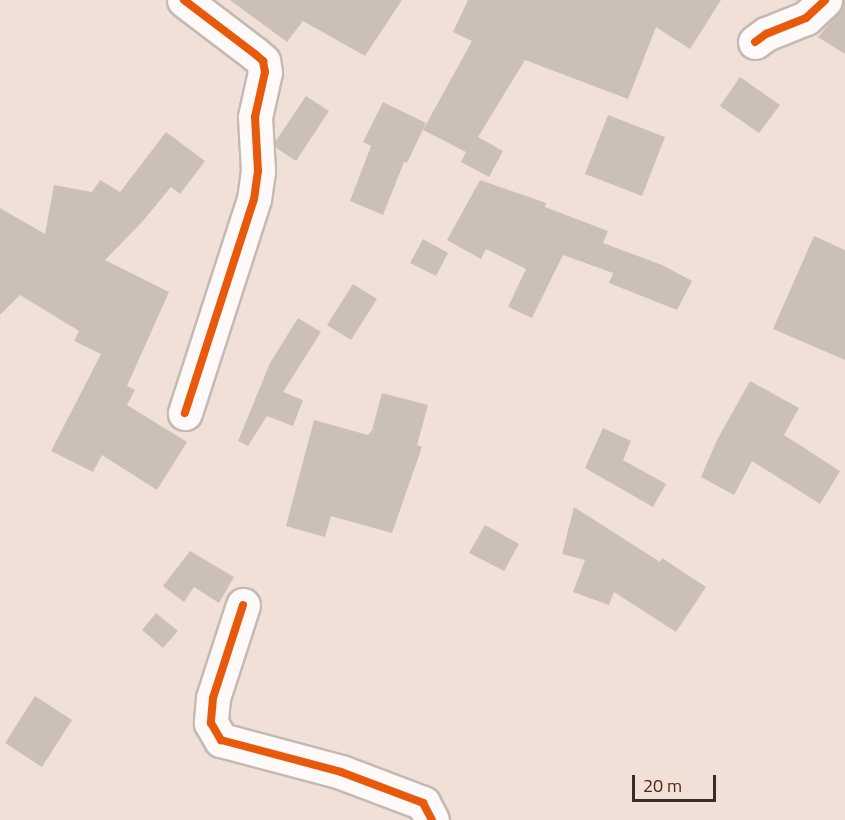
<!DOCTYPE html>
<style>
body{margin:0}
#map{position:relative;width:845px;height:820px;overflow:hidden;background:#f0e0d8;font-family:"Titillium Web",sans-serif}
div>[style]{position:absolute}
.building>*{inset:0;background:#cbc0b8}
.roads{filter:drop-shadow(2px 0 #c6b9b3) drop-shadow(-2px 0 #c6b9b3) drop-shadow(0 2px #c6b9b3) drop-shadow(0 -2px #c6b9b3)}
.street>*{height:33px;margin:-16.5px;padding:0 16.5px;transform-origin:16.5px;border-radius:16.5px;background:#fdfaf9}
.cycleway>*{height:8px;margin:-4px;padding:0 4px;transform-origin:4px;border-radius:4px;background:#e8590c}
span{translate:-50% -50%;white-space:nowrap;text-align:center;line-height:1.15;-webkit-text-stroke:4.5px #faddce;paint-order:stroke}
.scale{position:absolute;left:632px;top:775px;width:84px;height:27px;box-sizing:border-box;border:3px solid #382e28;border-top:0;padding-left:8px;font-size:18px;line-height:21px;white-space:nowrap;color:#382e28;-webkit-text-stroke:4px #faddce;paint-order:stroke}
</style>
<div id="map">
<div class="building">
<i style="clip-path:polygon(230px 0,402px 0,365px 56px,303px 21px,287px 42px)"></i>
<i style="clip-path:polygon(468px 0,721px 0,690px 49px,656px 27px,628px 99px,525px 60px,478px 137px,503px 151px,489px 177px,461px 162px,466px 152px,423px 130px,472px 41px,453px 32px)"></i>
<i style="clip-path:polygon(843px 0,845px 0,845px 54px,818px 37px,838px 13px)"></i>
<i style="clip-path:polygon(740px 77px,780px 105px,759px 133px,720px 106px)"></i>
<i style="clip-path:polygon(306px 96px,329px 111px,296px 161px,275px 147px,275px 142px)"></i>
<i style="clip-path:polygon(383px 102px,426px 123px,407px 163px,404px 162px,383px 215px,350px 201px,371px 146px,363px 142px)"></i>
<i style="clip-path:polygon(608px 115px,665px 137px,642px 196px,585px 174px)"></i>
<i style="clip-path:polygon(166px 132px,205px 161px,180px 194px,171px 187px,142px 222px,105px 260px,169px 292px,127px 386px,135px 390px,127px 405px,187px 442px,157px 490px,102px 455px,93px 472px,51px 451px,101px 354px,74px 341px,79px 331px,20px 295px,0 315px,0 208px,45px 234px,54px 185px,92px 192px,100px 180px,120px 192px)"></i>
<i style="clip-path:polygon(480px 180px,546px 203px,545px 207px,608px 231px,603px 243px,662px 265px,692px 281px,677px 310px,609px 283px,613px 273px,563px 255px,532px 318px,508px 307px,526px 269px,486px 249px,481px 259px,447px 240px)"></i>
<i style="clip-path:polygon(814px 236px,845px 250px,845px 360px,773px 329px)"></i>
<i style="clip-path:polygon(423px 239px,448px 253px,436px 276px,410px 263px)"></i>
<i style="clip-path:polygon(353px 284px,377px 299px,351px 340px,327px 325px)"></i>
<i style="clip-path:polygon(298px 318px,321px 332px,283px 392px,303px 400px,293px 426px,267px 416px,248px 446px,238px 441px,270px 363px)"></i>
<i style="clip-path:polygon(750px 381px,799px 408px,784px 435px,840px 471px,820px 504px,752px 461px,734px 495px,701px 477px,717px 440px)"></i>
<i style="clip-path:polygon(382px 393px,428px 405px,417px 445px,422px 447px,392px 533px,331px 516px,325px 537px,286px 526px,314px 420px,368px 435px,372px 430px)"></i>
<i style="clip-path:polygon(603px 428px,631px 441px,623px 460px,666px 484px,653px 507px,585px 468px)"></i>
<i style="clip-path:polygon(574px 507px,660px 562px,662px 558px,706px 587px,676px 632px,614px 592px,609px 605px,573px 592px,585px 560px,562px 554px)"></i>
<i style="clip-path:polygon(485px 525px,519px 544px,504px 571px,469px 553px)"></i>
<i style="clip-path:polygon(190px 551px,234px 577px,219px 603px,194px 587px,184px 602px,163px 586px)"></i>
<i style="clip-path:polygon(156px 613px,178px 631px,163px 648px,142px 630px)"></i>
<i style="clip-path:polygon(35px 696px,72px 720px,42px 767px,5px 743px)"></i>
</div>
<div class="roads">
<div class="street">
<i style="left:184px;top:0;width:89px;rotate:37.3deg"></i>
<i style="left:255px;top:54px;width:11px;rotate:41deg"></i>
<i style="left:263px;top:61px;width:11px;rotate:80deg"></i>
<i style="left:265px;top:72px;width:46px;rotate:102.5deg"></i>
<i style="left:255px;top:117px;width:54px;rotate:86.8deg"></i>
<i style="left:258px;top:171px;width:28px;rotate:98deg"></i>
<i style="left:254px;top:199px;width:225px;rotate:107.9deg"></i>
<i style="left:755px;top:42px;width:14px;rotate:-36deg"></i>
<i style="left:766px;top:34px;width:43px;rotate:-21.8deg"></i>
<i style="left:806px;top:18px;width:26px;rotate:-43deg"></i>
<i style="left:243px;top:605px;width:98px;rotate:107.9deg"></i>
<i style="left:213px;top:698px;width:25px;rotate:95deg"></i>
<i style="left:211px;top:723px;width:20px;rotate:60deg"></i>
<i style="left:221px;top:740px;width:124px;rotate:14.9deg"></i>
<i style="left:341px;top:772px;width:88px;rotate:20.7deg"></i>
<i style="left:423px;top:803px;width:19px;rotate:62deg"></i>
</div>
</div>
<div class="cycleway">
<i style="left:184px;top:0;width:89px;rotate:37.3deg"></i>
<i style="left:255px;top:54px;width:11px;rotate:41deg"></i>
<i style="left:263px;top:61px;width:11px;rotate:80deg"></i>
<i style="left:265px;top:72px;width:46px;rotate:102.5deg"></i>
<i style="left:255px;top:117px;width:54px;rotate:86.8deg"></i>
<i style="left:258px;top:171px;width:28px;rotate:98deg"></i>
<i style="left:254px;top:199px;width:225px;rotate:107.9deg"></i>
<i style="left:755px;top:42px;width:14px;rotate:-36deg"></i>
<i style="left:766px;top:34px;width:43px;rotate:-21.8deg"></i>
<i style="left:806px;top:18px;width:26px;rotate:-43deg"></i>
<i style="left:243px;top:605px;width:98px;rotate:107.9deg"></i>
<i style="left:213px;top:698px;width:25px;rotate:95deg"></i>
<i style="left:211px;top:723px;width:20px;rotate:60deg"></i>
<i style="left:221px;top:740px;width:124px;rotate:14.9deg"></i>
<i style="left:341px;top:772px;width:88px;rotate:20.7deg"></i>
<i style="left:423px;top:803px;width:19px;rotate:62deg"></i>
</div>
<div class="scale">20 m</div>
</div>
